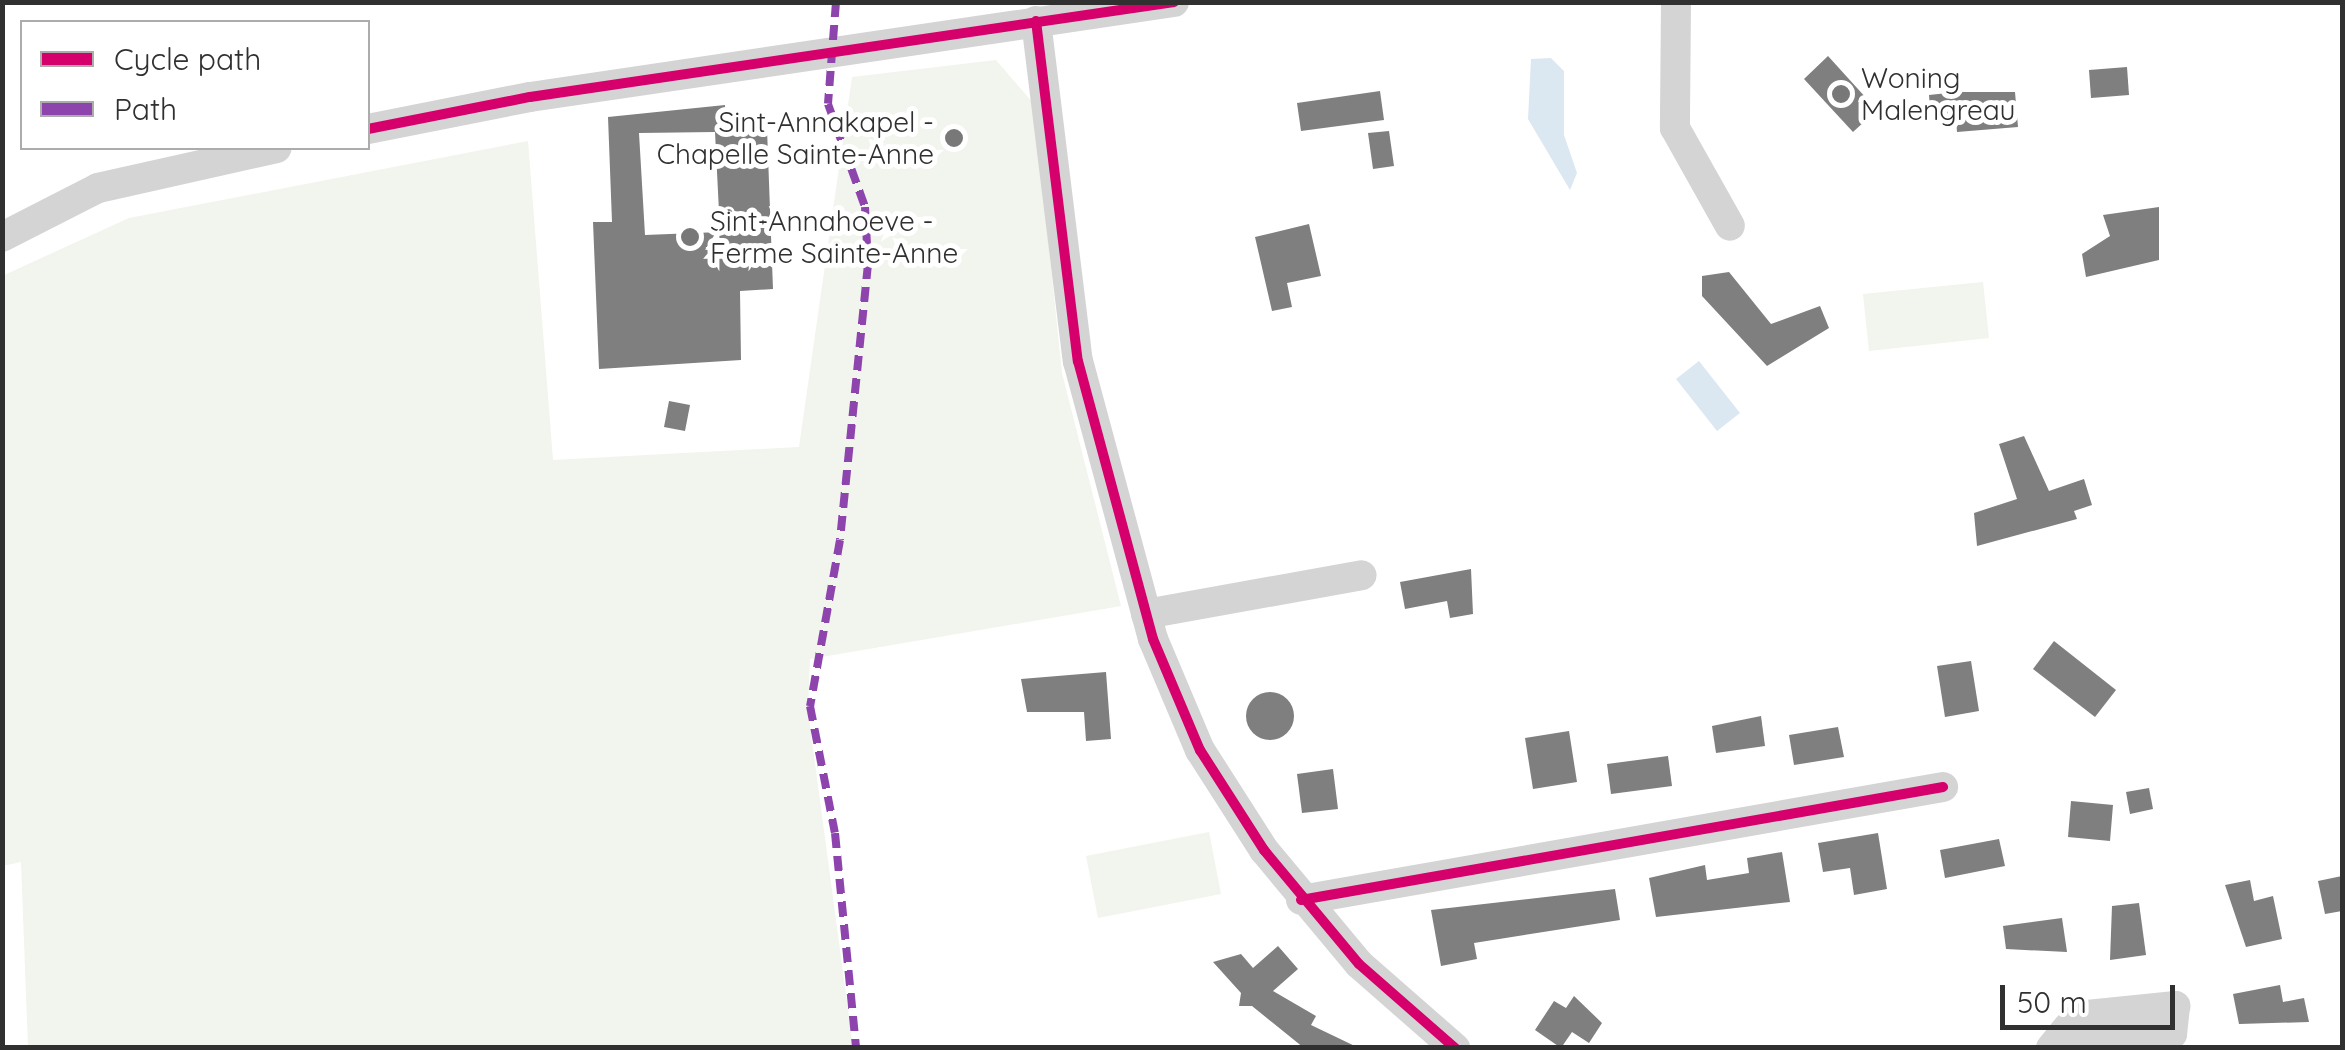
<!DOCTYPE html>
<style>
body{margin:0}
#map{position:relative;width:2345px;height:1050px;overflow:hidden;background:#fff;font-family:Quicksand,sans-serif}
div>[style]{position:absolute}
.green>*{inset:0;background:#f1f5ed}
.water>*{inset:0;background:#dbe8f2}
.building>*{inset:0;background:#7f7f7f}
.round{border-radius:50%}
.minor>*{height:30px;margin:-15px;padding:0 15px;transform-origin:15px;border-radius:15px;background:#d4d4d4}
.quiet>*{height:8px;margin-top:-4px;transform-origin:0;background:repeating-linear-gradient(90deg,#8e44ad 0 15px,transparent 0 23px)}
.cycleway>*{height:10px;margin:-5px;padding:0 5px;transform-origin:5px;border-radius:5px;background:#d6006c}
.dots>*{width:28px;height:28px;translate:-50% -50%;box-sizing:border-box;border:5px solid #fff;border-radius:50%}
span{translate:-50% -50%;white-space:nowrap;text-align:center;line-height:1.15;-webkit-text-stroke:10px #fff;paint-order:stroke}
.poi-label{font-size:28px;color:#303030}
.left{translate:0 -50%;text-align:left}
.right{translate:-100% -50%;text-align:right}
.frame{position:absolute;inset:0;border:5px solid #303030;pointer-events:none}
.legend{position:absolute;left:20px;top:20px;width:350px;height:130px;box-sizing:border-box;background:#fff;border:2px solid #acacac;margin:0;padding:12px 18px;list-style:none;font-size:30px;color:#303030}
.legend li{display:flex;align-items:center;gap:20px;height:50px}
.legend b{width:50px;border:2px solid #acacac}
.scale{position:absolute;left:2000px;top:985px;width:175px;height:45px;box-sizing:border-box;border:5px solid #303030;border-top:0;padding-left:12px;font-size:30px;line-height:35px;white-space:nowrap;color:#303030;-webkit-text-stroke:8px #fff;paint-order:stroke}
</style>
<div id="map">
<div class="green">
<i style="clip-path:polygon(996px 60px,1034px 104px,1062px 373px,1121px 606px,810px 659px,808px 711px,853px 1047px,28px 1047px,21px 862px,2px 866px,2px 276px,129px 218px,528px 141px,553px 460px,799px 447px,852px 77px)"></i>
<i style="clip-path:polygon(1983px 282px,1989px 338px,1869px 351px,1863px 294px)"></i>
<i style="clip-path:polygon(1209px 832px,1221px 894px,1098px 918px,1086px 856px)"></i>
</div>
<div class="water">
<i style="clip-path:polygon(1551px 58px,1564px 71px,1564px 135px,1577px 173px,1570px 190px,1528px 119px,1531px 59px)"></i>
<i style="clip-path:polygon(1699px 361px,1740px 413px,1717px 431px,1676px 379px)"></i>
</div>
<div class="building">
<i style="clip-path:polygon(1828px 56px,1877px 110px,1853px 132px,1804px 79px)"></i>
<i style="clip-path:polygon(2127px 67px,2129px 95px,2091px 98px,2089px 70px)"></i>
<i style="clip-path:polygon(1380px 91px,1384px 120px,1301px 131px,1297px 103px)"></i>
<i style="clip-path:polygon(1957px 92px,2015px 92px,2018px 127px,1957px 132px,1956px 119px,1931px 121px,1929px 95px)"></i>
<i style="clip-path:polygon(evenodd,725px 105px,726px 131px,767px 129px,773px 289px,740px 291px,741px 360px,599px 369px,593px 222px,612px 222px,608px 117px,725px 105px,715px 132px,720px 232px,645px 235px,639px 133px,715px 132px)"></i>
<i style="clip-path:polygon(1389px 131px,1394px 166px,1373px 169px,1368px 133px)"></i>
<i style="clip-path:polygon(2159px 207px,2159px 260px,2086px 277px,2082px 254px,2110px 236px,2103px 215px)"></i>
<i style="clip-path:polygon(1309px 224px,1321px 276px,1287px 283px,1292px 307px,1272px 311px,1255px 237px)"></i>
<i style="clip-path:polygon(1729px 272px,1771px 324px,1820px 306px,1829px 328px,1767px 366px,1702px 296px,1702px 276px)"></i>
<i style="clip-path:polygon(669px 401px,690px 405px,685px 431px,664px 427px)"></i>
<i style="clip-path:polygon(2024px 436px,2049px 491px,2084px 479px,2092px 505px,2074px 511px,2077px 519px,1977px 546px,1974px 513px,2017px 499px,1999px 444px)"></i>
<i style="clip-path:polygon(1471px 569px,1473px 614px,1450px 618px,1447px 601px,1405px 609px,1400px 582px)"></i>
<i style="clip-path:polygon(2054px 641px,2116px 690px,2095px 717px,2033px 669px)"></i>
<i style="clip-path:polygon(1971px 661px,1979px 711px,1945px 717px,1937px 666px)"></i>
<i style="clip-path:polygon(1106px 672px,1111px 739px,1086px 741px,1084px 712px,1027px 712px,1021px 679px)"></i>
<i class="round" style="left:1246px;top:692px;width:48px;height:48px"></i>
<i style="clip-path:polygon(1761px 716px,1765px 746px,1716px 753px,1712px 726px)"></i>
<i style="clip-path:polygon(1838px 727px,1844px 757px,1794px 765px,1789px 735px)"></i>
<i style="clip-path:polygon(1569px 731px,1577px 782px,1533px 789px,1525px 738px)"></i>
<i style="clip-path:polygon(1668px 756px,1672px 786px,1611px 794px,1607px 764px)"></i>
<i style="clip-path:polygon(1333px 769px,1338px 809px,1302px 813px,1297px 774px)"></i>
<i style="clip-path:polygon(2149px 788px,2153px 809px,2130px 814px,2126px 792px)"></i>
<i style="clip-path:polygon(2071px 801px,2113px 805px,2110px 841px,2068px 837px)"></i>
<i style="clip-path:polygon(1878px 833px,1887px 889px,1854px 895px,1850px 868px,1823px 872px,1818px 843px)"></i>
<i style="clip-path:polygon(1999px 839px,2005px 866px,1945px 878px,1940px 850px)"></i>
<i style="clip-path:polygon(1782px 852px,1790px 902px,1656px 917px,1649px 878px,1705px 865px,1707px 880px,1749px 873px,1747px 858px)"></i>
<i style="clip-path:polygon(2342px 876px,2342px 911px,2325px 914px,2318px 881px)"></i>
<i style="clip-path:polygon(2250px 880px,2254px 901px,2273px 896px,2282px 939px,2246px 947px,2225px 885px)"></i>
<i style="clip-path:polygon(1615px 889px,1620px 920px,1474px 943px,1477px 959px,1441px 966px,1431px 910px)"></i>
<i style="clip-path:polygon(2139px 903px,2146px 955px,2110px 960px,2112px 906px)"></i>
<i style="clip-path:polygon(2062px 918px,2067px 952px,2006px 949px,2003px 926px)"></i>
<i style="clip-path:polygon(1278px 946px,1298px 969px,1273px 991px,1316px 1016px,1311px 1025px,1359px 1048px,1304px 1048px,1252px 1006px,1239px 1006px,1241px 993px,1213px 962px,1241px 954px,1253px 968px)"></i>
<i style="clip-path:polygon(2280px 985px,2283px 1002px,2304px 998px,2309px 1022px,2239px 1024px,2233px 994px)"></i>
<i style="clip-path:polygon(1574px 996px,1602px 1023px,1589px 1043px,1572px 1032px,1561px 1048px,1535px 1030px,1554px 1001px,1566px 1008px)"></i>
</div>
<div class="minor">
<i style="left:1676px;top:2px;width:126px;rotate:90.5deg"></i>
<i style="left:1675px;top:128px;width:112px;rotate:60.7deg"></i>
<i style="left:1036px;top:21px;width:343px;rotate:83deg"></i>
<i style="left:1078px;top:361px;width:288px;rotate:74.9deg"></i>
<i style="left:1153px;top:639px;width:121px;rotate:67.1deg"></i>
<i style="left:1200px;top:750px;width:119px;rotate:57.4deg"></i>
<i style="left:1264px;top:850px;width:148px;rotate:50.2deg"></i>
<i style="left:1359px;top:964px;width:128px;rotate:41.2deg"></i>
<i style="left:368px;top:129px;width:165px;rotate:-11.2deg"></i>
<i style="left:530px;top:97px;width:651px;rotate:-8.39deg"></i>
<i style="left:2px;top:237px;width:108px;rotate:-27deg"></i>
<i style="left:98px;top:188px;width:183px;rotate:-12.6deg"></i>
<i style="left:1146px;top:614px;width:219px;rotate:-10.2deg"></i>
<i style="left:1301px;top:900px;width:652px;rotate:-9.98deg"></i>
<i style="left:2051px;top:1048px;width:41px;rotate:-50.9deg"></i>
<i style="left:2077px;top:1016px;width:99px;rotate:-5.8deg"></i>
<i style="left:2175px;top:1006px;width:28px;rotate:96deg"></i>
<i style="left:2172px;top:1034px;width:90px;rotate:174.3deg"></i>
<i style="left:2082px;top:1043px;width:17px;rotate:-149deg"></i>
</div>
<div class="quiet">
<i style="left:836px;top:2px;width:102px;rotate:94.5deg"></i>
<i style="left:828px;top:104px;width:109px;rotate:70.2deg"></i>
<i style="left:865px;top:207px;width:57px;rotate:87deg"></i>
<i style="left:868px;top:264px;width:277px;rotate:95.8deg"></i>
<i style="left:840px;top:540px;width:169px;rotate:100.2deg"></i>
<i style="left:810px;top:706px;width:129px;rotate:78.9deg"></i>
<i style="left:835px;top:833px;width:216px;rotate:84.4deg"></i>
</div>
<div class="cycleway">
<i style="left:1036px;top:21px;width:343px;rotate:83deg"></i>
<i style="left:1078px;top:361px;width:288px;rotate:74.9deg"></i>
<i style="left:1153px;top:639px;width:121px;rotate:67.1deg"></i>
<i style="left:1200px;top:750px;width:119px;rotate:57.4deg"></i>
<i style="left:1264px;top:850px;width:148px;rotate:50.2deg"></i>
<i style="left:1359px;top:964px;width:128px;rotate:41.2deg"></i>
<i style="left:368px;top:129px;width:165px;rotate:-11.2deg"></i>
<i style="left:530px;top:97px;width:651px;rotate:-8.39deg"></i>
<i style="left:1301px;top:900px;width:652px;rotate:-9.98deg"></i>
</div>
<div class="dots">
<i style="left:1841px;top:94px;background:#787878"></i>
<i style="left:954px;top:138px;background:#787878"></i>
<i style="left:690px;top:237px;background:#787878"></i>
</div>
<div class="poi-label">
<span class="left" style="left:1861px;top:94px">Woning<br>Malengreau</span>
<span class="right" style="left:934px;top:138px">Sint-Annakapel -<br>Chapelle Sainte-Anne</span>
<span class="left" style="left:710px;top:237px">Sint-Annahoeve -<br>Ferme Sainte-Anne</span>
</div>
<div class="frame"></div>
<ul class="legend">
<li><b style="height:12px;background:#d6006c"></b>Cycle path</li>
<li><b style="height:12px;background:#8e44ad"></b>Path</li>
</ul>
<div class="scale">50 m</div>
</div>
